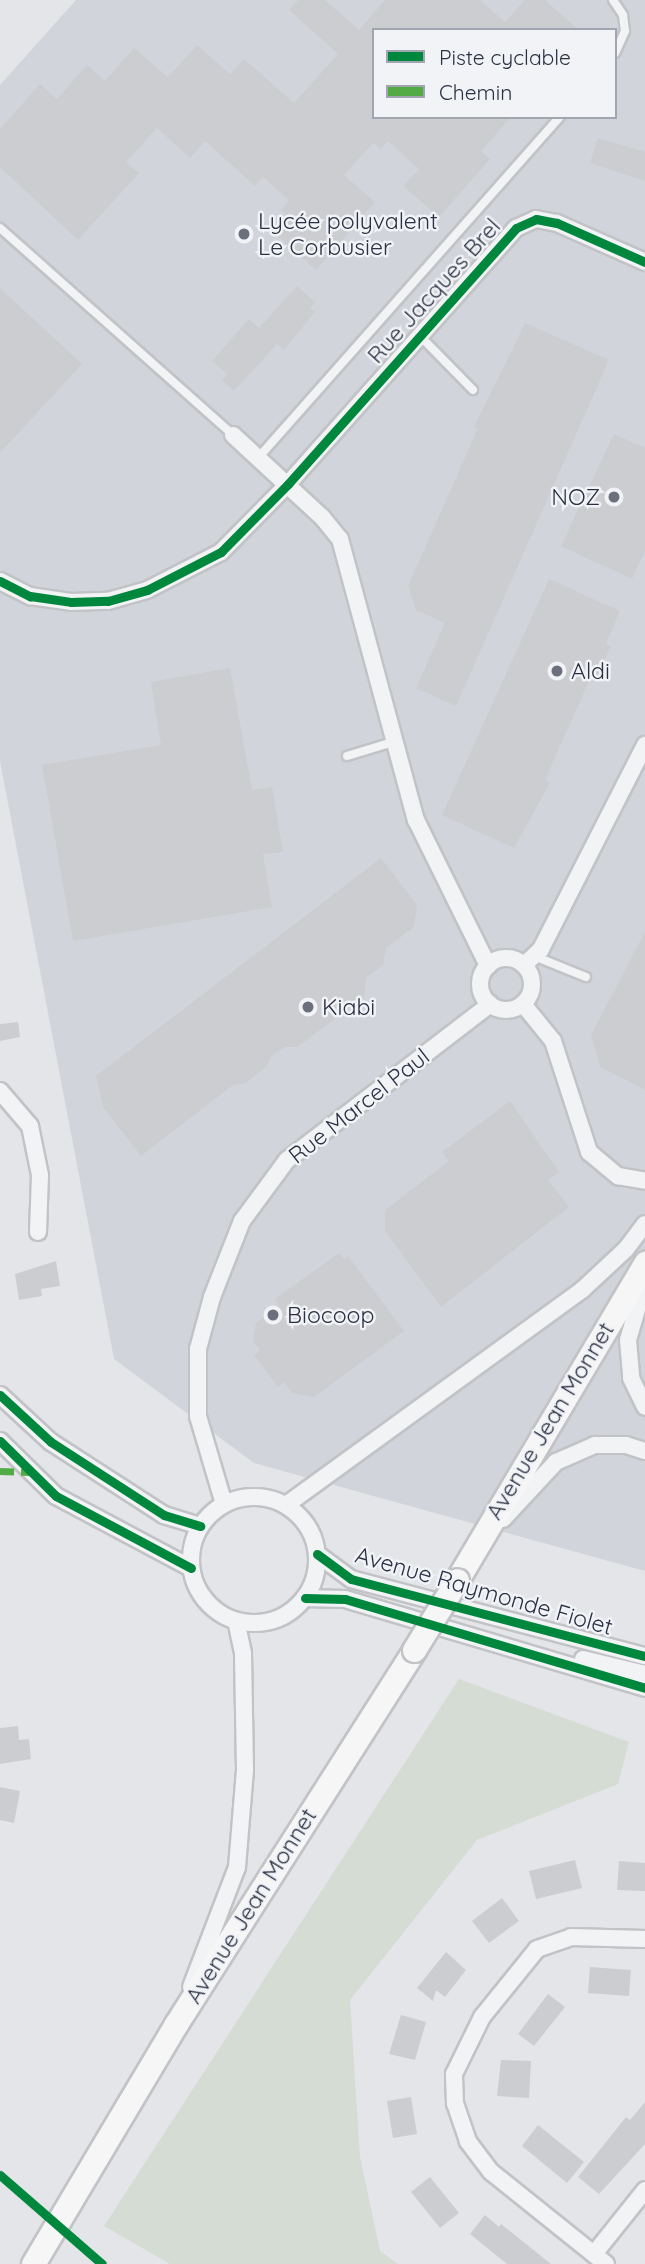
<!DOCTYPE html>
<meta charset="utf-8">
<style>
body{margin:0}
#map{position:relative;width:645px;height:2264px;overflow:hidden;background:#e4e5e8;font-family:Quicksand,sans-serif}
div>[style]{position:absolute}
.built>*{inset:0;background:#d2d4db}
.green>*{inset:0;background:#d4dcd4}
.building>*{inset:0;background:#cccdd0}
.roads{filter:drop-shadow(2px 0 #c2c3c6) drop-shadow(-2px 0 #c2c3c6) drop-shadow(0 2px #c2c3c6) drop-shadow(0 -2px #c2c3c6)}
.service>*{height:8px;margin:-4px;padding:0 4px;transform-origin:4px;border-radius:4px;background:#f2f3f5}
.minor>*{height:16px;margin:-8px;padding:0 8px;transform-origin:8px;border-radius:8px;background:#f2f3f5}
.minor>.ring{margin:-8px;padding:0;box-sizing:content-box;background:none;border:16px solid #f2f3f5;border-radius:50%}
.secondary>*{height:23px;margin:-11.5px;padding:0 11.5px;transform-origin:11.5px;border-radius:11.5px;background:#f6f6f7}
.bridges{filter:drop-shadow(2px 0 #c2c3c6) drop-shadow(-2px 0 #c2c3c6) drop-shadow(0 2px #c2c3c6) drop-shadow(0 -2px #c2c3c6)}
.secondary-bridge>*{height:23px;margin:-11.5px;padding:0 11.5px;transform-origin:11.5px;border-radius:11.5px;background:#f6f6f7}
.quiet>*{height:7px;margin-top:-3.5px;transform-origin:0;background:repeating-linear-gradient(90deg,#53ab46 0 14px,transparent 0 21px)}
.cycleway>*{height:9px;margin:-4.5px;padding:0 4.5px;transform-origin:4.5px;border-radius:4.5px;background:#00873e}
.dots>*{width:19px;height:19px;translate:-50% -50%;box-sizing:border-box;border:4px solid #f1f3f7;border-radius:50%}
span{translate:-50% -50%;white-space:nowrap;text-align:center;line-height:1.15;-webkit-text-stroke:5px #f1f3f7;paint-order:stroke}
.poi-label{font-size:23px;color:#2a3142}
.left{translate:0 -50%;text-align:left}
.right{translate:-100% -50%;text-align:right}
.street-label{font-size:23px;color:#2a3142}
.legend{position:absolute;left:372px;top:28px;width:245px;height:91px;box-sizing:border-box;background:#f1f3f7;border:2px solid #a1a5af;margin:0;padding:9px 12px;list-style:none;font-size:21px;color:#2a3142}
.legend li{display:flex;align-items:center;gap:14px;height:35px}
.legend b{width:35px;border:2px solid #a1a5af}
</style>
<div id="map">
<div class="built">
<i style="clip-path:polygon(evenodd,76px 0,645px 0,645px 1571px,254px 1463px,114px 1359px,0 761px,0 85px,76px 0,374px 30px,615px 30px,615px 117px,374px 117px,374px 30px)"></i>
</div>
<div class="green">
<i style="clip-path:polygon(459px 1679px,629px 1742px,618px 1784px,477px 1840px,350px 2000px,360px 2157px,380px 2251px,398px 2264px,170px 2264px,104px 2226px)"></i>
</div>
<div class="building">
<i style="clip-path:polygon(298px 0,325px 0,359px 30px,385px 0,480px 0,505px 22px,525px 0,545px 0,579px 30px,374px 30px,374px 117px,511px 117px,481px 151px,490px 159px,439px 217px,403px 186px,419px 169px,388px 141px,381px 149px,373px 143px,344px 175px,375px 202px,316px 270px,273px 232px,288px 216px,281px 210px,289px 200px,263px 177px,255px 186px,205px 141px,190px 158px,157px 128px,126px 162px,139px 173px,78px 240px,0 167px,0 129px,40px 84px,57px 99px,87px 65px,105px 81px,134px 48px,168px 77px,197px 45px,230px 74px,244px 59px,294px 103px,338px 54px,289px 10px)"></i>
<i style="clip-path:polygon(598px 138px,645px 152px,645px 181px,590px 163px)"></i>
<i style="clip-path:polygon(297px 286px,315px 302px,310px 308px,315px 312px,284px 350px,277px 344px,234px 391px,222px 380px,227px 374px,212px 361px,249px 319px,259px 328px)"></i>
<i style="clip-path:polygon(0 288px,82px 364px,0 453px)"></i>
<i style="clip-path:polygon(525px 323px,609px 360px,456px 706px,416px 688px,445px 623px,416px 610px,408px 586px,478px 428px,474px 427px)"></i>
<i style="clip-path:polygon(614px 434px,645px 448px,645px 551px,632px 579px,561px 546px)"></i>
<i style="clip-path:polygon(549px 579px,620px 611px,606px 644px,611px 646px,595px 681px,590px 679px,545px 780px,550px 783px,514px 848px,442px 815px)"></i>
<i style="clip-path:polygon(230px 668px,252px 790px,272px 787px,283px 852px,263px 854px,272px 907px,73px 941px,42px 765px,161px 745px,151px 682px)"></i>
<i style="clip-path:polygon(381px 858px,417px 905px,414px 927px,386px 948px,383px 965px,366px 978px,364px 997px,297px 1047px,285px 1047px,272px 1055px,266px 1067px,246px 1083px,233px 1085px,141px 1156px,103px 1107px,96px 1076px)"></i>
<i style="clip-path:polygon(645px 932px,645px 1090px,600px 1067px,591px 1035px)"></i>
<i style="clip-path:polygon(18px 1022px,20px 1037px,0 1041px,0 1024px)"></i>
<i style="clip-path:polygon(510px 1101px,559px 1172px,548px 1180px,569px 1207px,441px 1307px,385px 1231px,385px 1210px,449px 1161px,442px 1152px)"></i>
<i style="clip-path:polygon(339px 1253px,344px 1259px,348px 1256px,404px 1331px,314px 1397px,292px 1393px,284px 1382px,278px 1387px,254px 1355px,260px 1350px,253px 1341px,256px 1323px,279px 1306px,275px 1299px)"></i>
<i style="clip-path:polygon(56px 1261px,60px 1286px,41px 1289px,42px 1296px,19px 1300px,15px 1274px)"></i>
<i style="clip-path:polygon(18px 1726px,19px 1740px,29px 1739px,31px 1759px,0 1764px,0 1728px)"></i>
<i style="clip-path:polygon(0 1787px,20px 1791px,14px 1823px,0 1820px)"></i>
<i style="clip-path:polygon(575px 1860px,582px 1888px,536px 1899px,529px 1871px)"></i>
<i style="clip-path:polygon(619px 1861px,645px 1863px,645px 1891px,617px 1890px)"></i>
<i style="clip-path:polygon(502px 1898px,519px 1921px,489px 1943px,472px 1921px)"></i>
<i style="clip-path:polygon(446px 1952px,466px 1970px,445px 1997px,436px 1990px,433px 2001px,417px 1988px)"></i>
<i style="clip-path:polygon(590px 1967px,631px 1970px,629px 1996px,588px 1993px)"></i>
<i style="clip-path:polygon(548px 1994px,565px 2007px,534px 2046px,518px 2034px)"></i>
<i style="clip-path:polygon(401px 2015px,426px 2022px,415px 2060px,389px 2054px)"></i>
<i style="clip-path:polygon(501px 2060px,531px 2061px,529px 2098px,497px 2096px)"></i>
<i style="clip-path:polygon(411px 2097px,417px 2134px,393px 2138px,387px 2101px)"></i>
<i style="clip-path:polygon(645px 2102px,645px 2144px,599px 2194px,578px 2177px,626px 2117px,630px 2120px)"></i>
<i style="clip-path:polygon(538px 2125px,584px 2162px,567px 2183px,522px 2146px)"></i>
<i style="clip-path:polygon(430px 2177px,459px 2213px,440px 2228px,411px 2192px)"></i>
<i style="clip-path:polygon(485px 2215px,499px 2227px,501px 2224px,551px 2264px,507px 2264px,470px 2234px)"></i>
</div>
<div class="roads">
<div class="service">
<i style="left:613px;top:0;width:18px;rotate:56deg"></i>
<i style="left:623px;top:15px;width:16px;rotate:83deg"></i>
<i style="left:625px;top:31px;width:24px;rotate:114deg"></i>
<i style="left:0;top:228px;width:312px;rotate:41.6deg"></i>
<i style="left:419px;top:335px;width:77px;rotate:45.5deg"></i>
<i style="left:258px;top:458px;width:456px;rotate:-48.5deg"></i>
<i style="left:347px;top:756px;width:48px;rotate:-16.9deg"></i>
<i style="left:534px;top:956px;width:56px;rotate:22deg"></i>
</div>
<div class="minor">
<i style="left:233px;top:435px;width:121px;rotate:42.7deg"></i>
<i style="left:322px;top:517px;width:28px;rotate:51deg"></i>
<i style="left:340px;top:539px;width:291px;rotate:74.9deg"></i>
<i style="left:416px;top:820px;width:163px;rotate:63.7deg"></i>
<i style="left:0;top:581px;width:34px;rotate:27deg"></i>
<i style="left:30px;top:596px;width:41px;rotate:8.3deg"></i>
<i style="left:71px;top:602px;width:37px;rotate:-2deg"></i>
<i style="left:108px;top:601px;width:41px;rotate:-15.8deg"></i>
<i style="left:147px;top:590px;width:83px;rotate:-27.2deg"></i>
<i style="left:221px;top:552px;width:95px;rotate:-45.4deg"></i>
<i style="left:288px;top:484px;width:343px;rotate:-48.3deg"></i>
<i style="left:516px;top:228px;width:22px;rotate:-24deg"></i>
<i style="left:536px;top:219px;width:21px;rotate:11deg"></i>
<i style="left:557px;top:223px;width:96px;rotate:23.9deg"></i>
<i class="ring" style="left:480px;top:958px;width:36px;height:36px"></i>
<i style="left:524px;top:965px;width:23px;rotate:-43deg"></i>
<i style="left:541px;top:949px;width:229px;rotate:-63deg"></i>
<i style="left:523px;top:1004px;width:48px;rotate:51deg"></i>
<i style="left:553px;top:1041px;width:117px;rotate:72deg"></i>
<i style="left:589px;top:1152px;width:38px;rotate:40deg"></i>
<i style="left:618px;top:1176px;width:27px;rotate:10deg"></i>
<i style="left:0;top:1091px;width:46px;rotate:49.4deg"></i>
<i style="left:30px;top:1126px;width:50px;rotate:78.5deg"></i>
<i style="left:40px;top:1175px;width:57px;rotate:92deg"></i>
<i style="left:645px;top:1282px;width:60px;rotate:106.3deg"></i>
<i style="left:628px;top:1340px;width:38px;rotate:85deg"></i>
<i style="left:631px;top:1378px;width:32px;rotate:64deg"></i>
<i style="left:0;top:1395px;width:69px;rotate:42.7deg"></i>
<i style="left:51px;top:1442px;width:135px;rotate:32.9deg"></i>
<i style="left:164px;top:1515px;width:38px;rotate:17deg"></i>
<i style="left:0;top:1441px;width:78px;rotate:44.5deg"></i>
<i style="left:56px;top:1496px;width:153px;rotate:28.1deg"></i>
<i class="ring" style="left:191px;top:1497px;width:110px;height:110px"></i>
<i style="left:224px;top:1504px;width:92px;rotate:-106.5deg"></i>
<i style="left:198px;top:1416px;width:67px;rotate:-90deg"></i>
<i style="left:198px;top:1349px;width:54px;rotate:-74.9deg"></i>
<i style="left:212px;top:1297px;width:82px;rotate:-68.5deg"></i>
<i style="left:242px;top:1221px;width:76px;rotate:-53.6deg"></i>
<i style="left:287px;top:1160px;width:256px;rotate:-37.5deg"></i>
<i style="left:286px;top:1505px;width:366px;rotate:-36deg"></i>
<i style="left:582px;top:1290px;width:60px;rotate:-43deg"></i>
<i style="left:626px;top:1249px;width:31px;rotate:-53deg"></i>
<i style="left:503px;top:1519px;width:78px;rotate:-47.1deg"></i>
<i style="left:556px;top:1462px;width:43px;rotate:-23.6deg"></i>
<i style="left:595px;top:1445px;width:31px"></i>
<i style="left:626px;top:1445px;width:20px;rotate:18deg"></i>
<i style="left:317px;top:1554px;width:42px;rotate:36.3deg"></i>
<i style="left:351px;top:1579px;width:304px;rotate:14.7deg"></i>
<i style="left:305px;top:1598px;width:40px;rotate:1.4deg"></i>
<i style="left:345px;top:1599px;width:313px;rotate:16.5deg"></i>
<i style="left:583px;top:1659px;width:64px;rotate:13.6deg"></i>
<i style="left:191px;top:1987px;width:129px;rotate:-69deg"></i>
<i style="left:237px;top:1867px;width:98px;rotate:-85.3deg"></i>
<i style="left:245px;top:1769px;width:116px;rotate:-91deg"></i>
<i style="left:243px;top:1653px;width:33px;rotate:-102deg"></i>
<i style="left:594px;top:2254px;width:82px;rotate:-51.4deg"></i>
<i style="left:606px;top:2264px;width:147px;rotate:-141.3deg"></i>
<i style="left:491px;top:2172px;width:39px;rotate:-127deg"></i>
<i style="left:468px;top:2141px;width:39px;rotate:-109deg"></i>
<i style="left:455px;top:2104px;width:30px;rotate:-92deg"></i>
<i style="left:454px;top:2074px;width:64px;rotate:-63.8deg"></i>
<i style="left:482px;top:2017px;width:87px;rotate:-51deg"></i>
<i style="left:537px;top:1949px;width:36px;rotate:-19deg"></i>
<i style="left:571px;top:1937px;width:74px;rotate:1.5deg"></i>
</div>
<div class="secondary">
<i style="left:457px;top:1580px;width:369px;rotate:-59.3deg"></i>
<i style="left:33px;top:2264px;width:279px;rotate:-59.2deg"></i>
<i style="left:176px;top:2024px;width:443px;rotate:-57.5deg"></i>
</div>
</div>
<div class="bridges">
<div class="secondary-bridge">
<i style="left:414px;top:1650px;width:82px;rotate:-58.4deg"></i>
</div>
</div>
<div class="quiet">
<i style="left:0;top:1471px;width:29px;rotate:2deg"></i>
</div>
<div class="cycleway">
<i style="left:0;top:581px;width:34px;rotate:27deg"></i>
<i style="left:30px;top:596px;width:41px;rotate:8.3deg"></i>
<i style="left:71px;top:602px;width:37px;rotate:-2deg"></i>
<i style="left:108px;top:601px;width:41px;rotate:-15.8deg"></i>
<i style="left:147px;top:590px;width:83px;rotate:-27.2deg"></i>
<i style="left:221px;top:552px;width:95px;rotate:-45.4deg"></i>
<i style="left:288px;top:484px;width:343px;rotate:-48.3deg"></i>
<i style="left:516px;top:228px;width:22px;rotate:-24deg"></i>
<i style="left:536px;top:219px;width:21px;rotate:11deg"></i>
<i style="left:557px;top:223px;width:96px;rotate:23.9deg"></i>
<i style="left:0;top:1395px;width:69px;rotate:42.7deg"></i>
<i style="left:51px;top:1442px;width:135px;rotate:32.9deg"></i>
<i style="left:164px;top:1515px;width:38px;rotate:17deg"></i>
<i style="left:0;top:1441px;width:78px;rotate:44.5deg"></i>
<i style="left:56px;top:1496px;width:153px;rotate:28.1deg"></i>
<i style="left:317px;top:1554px;width:42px;rotate:36.3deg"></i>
<i style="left:351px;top:1579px;width:304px;rotate:14.7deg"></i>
<i style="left:305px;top:1598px;width:40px;rotate:1.4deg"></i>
<i style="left:345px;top:1599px;width:313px;rotate:16.5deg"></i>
<i style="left:0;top:2175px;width:135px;rotate:41.1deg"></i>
</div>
<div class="dots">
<i style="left:244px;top:234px;background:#6b707c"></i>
<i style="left:614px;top:497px;background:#6b707c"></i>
<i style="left:557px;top:671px;background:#6b707c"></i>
<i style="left:308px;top:1007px;background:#6b707c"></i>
<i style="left:273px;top:1315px;background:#6b707c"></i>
</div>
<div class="poi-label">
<span class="left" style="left:258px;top:234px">Lycée polyvalent<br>Le Corbusier</span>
<span class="right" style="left:600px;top:497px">NOZ</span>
<span class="left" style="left:571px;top:671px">Aldi</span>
<span class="left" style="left:322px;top:1007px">Kiabi</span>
<span class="left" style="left:287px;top:1315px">Biocoop</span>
</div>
<div class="street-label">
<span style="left:434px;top:291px;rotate:-48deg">Rue Jacques Brel</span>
<span style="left:359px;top:1106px;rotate:-38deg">Rue Marcel Paul</span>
<span style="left:550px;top:1421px;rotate:-59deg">Avenue Jean Monnet</span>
<span style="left:484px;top:1591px;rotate:16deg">Avenue Raymonde Fiolet</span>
<span style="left:251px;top:1906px;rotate:-58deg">Avenue Jean Monnet</span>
</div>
<ul class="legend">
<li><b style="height:9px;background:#00873e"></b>Piste cyclable</li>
<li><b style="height:9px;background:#53ab46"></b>Chemin</li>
</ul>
</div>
